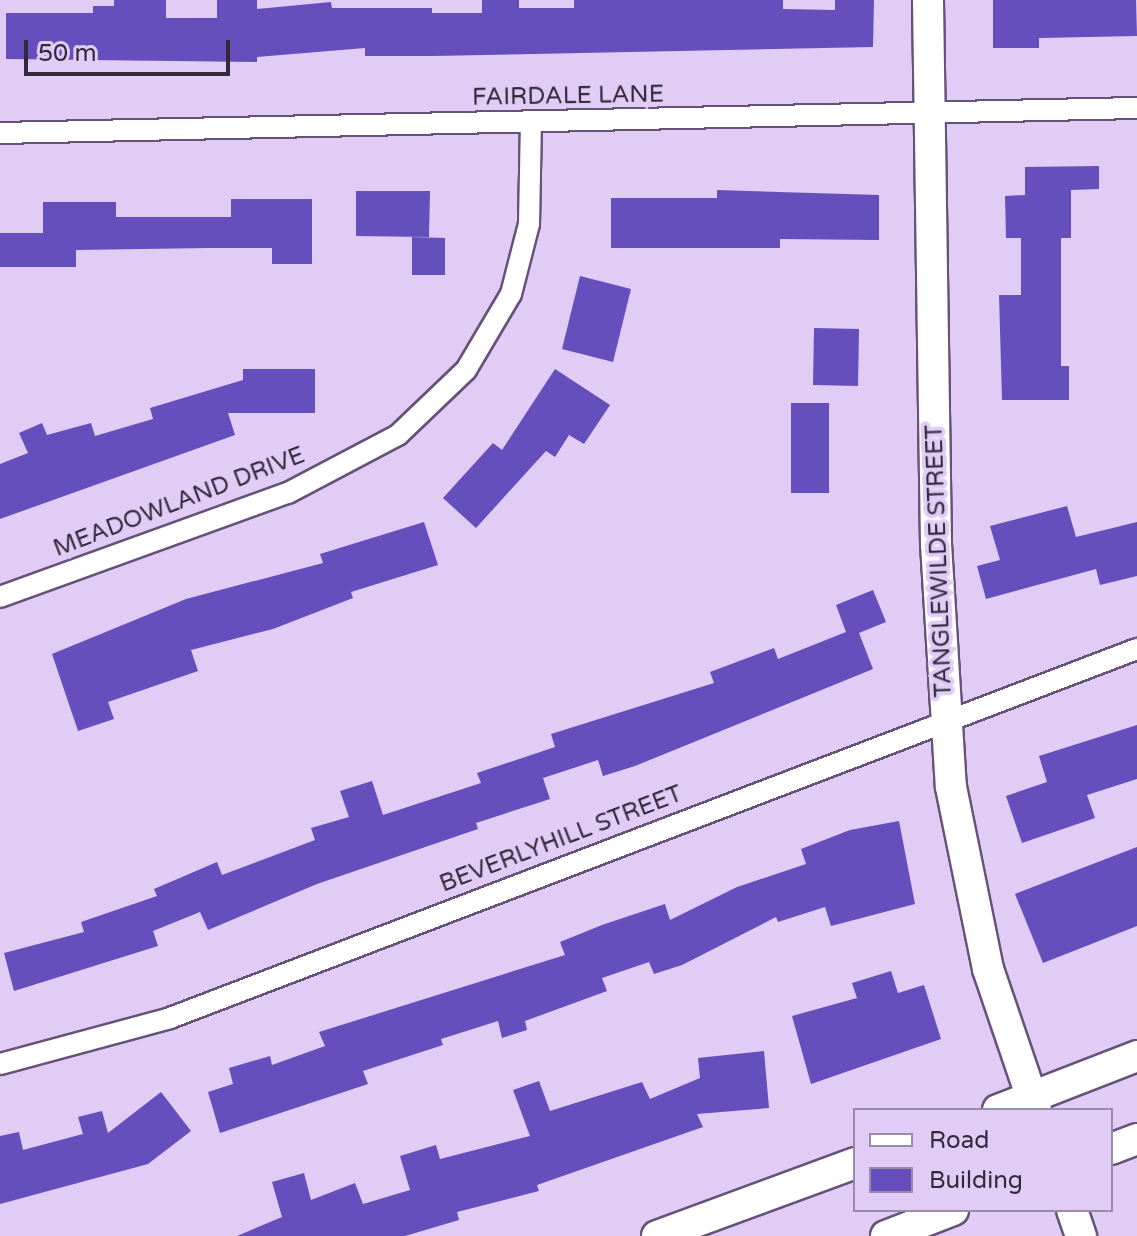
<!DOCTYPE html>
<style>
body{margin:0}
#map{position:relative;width:1137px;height:1236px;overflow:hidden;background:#e1ccf6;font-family:"Varela Round",sans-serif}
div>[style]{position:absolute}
.building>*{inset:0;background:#644fbc}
.roads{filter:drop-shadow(2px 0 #665377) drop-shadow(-2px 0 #665377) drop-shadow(0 2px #665377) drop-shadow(0 -2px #665377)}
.street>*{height:20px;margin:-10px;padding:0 10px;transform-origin:10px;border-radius:10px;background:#fff}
.secondary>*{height:30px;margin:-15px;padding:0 15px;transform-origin:15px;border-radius:15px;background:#fff}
span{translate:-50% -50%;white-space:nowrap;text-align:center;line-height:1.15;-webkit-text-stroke:8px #e1ccf6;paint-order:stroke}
.street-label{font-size:24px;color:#322a3a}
.legend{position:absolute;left:853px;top:1108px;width:260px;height:104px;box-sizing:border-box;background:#e1ccf6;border:2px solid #9b8bab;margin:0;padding:10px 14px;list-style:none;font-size:24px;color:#322a3a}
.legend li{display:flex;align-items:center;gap:16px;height:40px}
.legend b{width:40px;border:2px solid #9b8bab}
.scale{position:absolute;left:24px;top:40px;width:206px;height:36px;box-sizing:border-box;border:4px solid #322a3a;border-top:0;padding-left:10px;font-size:24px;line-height:28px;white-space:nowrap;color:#322a3a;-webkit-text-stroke:6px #e1ccf6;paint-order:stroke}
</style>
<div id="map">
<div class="building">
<i style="clip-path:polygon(114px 0,166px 0,166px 18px,217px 18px,217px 0,257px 0,257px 9px,331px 2px,332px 8px,432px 8px,432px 13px,482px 13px,482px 0,519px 0,519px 8px,574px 8px,574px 0,783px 0,783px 9px,835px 10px,835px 0,874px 0,873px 47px,432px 56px,365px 56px,365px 48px,257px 57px,257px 62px,6px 59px,6px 13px,93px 13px,93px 6px,114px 6px)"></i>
<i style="clip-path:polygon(993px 0,1136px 0,1137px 36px,1039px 38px,1039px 48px,993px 48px)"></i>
<i style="clip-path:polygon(1099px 166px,1099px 189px,1071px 190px,1071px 238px,1061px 238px,1061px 366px,1069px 366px,1069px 400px,1002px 400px,999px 295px,1021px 295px,1021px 238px,1006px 238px,1005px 196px,1025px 195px,1025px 167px)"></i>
<i style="clip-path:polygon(717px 190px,879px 195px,879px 240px,780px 239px,780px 248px,611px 248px,611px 198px,717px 198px)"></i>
<i style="clip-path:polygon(356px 191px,430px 191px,429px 237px,356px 236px)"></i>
<i style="clip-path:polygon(231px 199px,312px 199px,312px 264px,272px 264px,272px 248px,208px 248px,76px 250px,76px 267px,0 267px,0 233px,43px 233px,43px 202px,116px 202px,116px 217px,231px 217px)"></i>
<i style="clip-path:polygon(412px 237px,445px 238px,445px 275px,412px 275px)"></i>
<i style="clip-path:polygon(580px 276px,631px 289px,613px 362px,562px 349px)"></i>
<i style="clip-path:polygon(814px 328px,859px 329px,858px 386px,813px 385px)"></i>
<i style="clip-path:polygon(243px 369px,315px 369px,315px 413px,228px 413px,235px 435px,0 519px,0 464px,28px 453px,19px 433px,42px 423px,47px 435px,91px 423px,95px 436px,153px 419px,150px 408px,243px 380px)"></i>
<i style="clip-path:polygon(555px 369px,610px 405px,584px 444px,569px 435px,555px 457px,546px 451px,476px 528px,443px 498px,493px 443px,502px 450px)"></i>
<i style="clip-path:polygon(791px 403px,829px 403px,829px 493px,791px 493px)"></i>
<i style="clip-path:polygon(1067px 506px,1076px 537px,1137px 522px,1137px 576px,1100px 585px,1096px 569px,986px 599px,977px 566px,1000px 560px,990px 526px)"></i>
<i style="clip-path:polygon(424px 522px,438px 565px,351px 592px,353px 598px,273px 629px,191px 650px,198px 671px,108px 702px,114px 719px,78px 731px,52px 654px,186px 599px,323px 563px,320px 554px)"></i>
<i style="clip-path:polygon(873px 590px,886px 622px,859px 633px,873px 669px,635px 766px,603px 776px,598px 760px,543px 778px,550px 799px,476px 823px,478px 829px,317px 884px,208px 930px,200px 912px,153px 931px,158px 946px,14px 991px,4px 953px,84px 932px,81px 922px,157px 896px,154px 889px,217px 862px,222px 875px,315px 840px,311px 828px,349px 817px,340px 791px,372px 781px,383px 815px,481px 783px,477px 773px,555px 747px,551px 734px,714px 683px,710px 672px,774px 648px,778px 659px,846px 632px,836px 605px)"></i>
<i style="clip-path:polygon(1137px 725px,1137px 779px,1087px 795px,1095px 818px,1022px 843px,1006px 796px,1047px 782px,1039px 756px)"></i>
<i style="clip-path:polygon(899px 821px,915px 904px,831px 926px,825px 907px,778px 922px,776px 917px,682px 965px,654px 974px,649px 962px,602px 978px,607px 991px,525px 1021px,527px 1030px,502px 1038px,498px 1021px,441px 1039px,443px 1045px,363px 1071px,368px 1084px,220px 1133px,208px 1092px,233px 1084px,229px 1068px,270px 1056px,272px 1065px,325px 1046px,319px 1032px,565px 955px,560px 942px,602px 925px,665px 904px,670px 920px,737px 887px,806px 864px,801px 849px,850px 830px)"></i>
<i style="clip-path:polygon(1137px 847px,1137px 926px,1043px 963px,1015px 894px)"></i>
<i style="clip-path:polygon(891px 971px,898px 993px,924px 985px,941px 1039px,811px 1084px,792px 1016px,857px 998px,852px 983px)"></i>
<i style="clip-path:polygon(764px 1051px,769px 1108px,697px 1114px,703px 1127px,537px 1185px,539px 1191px,457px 1212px,459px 1220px,405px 1236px,237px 1236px,282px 1217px,272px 1182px,304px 1173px,311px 1200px,355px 1183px,363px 1204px,410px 1190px,400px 1156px,436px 1145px,440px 1159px,530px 1136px,513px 1090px,539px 1081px,550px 1111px,642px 1082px,650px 1099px,700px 1078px,698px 1058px)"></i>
<i style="clip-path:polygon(161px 1092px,191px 1131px,148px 1164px,0 1204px,0 1136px,19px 1132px,23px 1150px,83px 1134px,78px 1117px,102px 1111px,108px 1133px)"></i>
</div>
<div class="roads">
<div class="street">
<i style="left:0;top:133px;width:1137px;rotate:-1.26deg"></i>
<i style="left:0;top:597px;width:306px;rotate:-19.9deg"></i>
<i style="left:288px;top:493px;width:124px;rotate:-27.8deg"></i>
<i style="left:398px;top:435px;width:94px;rotate:-43.7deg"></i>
<i style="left:466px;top:370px;width:88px;rotate:-59.4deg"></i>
<i style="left:511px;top:294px;width:72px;rotate:-75.6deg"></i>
<i style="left:529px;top:224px;width:101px;rotate:-88.9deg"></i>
<i style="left:0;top:1064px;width:176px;rotate:-15.1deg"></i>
<i style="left:170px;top:1018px;width:1035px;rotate:-20.89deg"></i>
</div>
<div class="secondary">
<i style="left:928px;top:0;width:544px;rotate:89.16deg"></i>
<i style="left:936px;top:544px;width:243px;rotate:86.5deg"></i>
<i style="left:951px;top:787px;width:186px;rotate:78.5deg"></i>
<i style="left:988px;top:969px;width:149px;rotate:71.2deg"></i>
<i style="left:998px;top:1110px;width:149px;rotate:-21.2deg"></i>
<i style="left:1111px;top:1149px;width:28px;rotate:-21deg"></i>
<i style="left:1072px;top:1210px;width:28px;rotate:71deg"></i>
<i style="left:657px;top:1236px;width:211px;rotate:-20.2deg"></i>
<i style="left:886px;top:1236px;width:72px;rotate:-21.2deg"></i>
</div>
</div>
<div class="street-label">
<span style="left:568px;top:96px;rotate:-1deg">FAIRDALE LANE</span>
<span style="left:179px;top:502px;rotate:-21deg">MEADOWLAND DRIVE</span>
<span style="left:939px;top:561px;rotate:-92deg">TANGLEWILDE STREET</span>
<span style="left:561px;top:839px;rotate:-21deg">BEVERLYHILL STREET</span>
</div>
<ul class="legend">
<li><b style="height:10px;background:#fff"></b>Road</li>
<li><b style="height:22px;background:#644fbc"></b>Building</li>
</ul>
<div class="scale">50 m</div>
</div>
